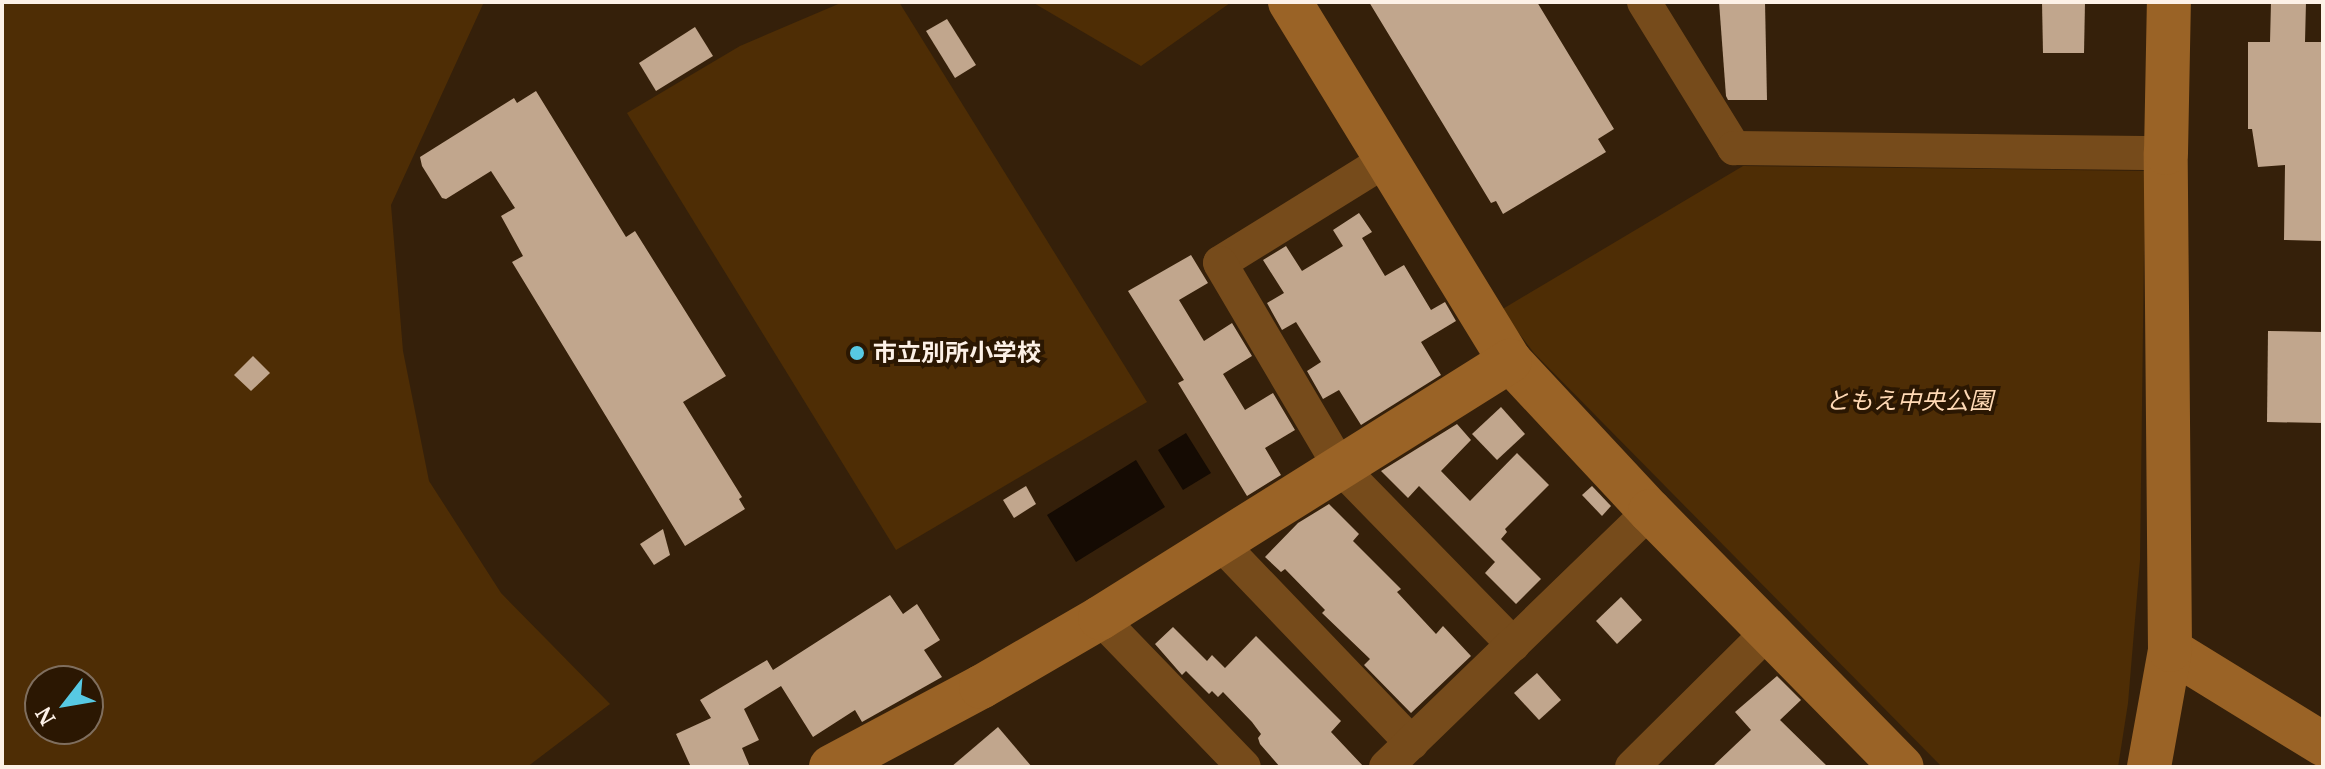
<!DOCTYPE html>
<meta charset="utf-8">
<style>
body{margin:0}
#map{position:relative;width:2325px;height:769px;overflow:hidden;background:#35200a;font-family:"PT Serif","Noto Sans JP",serif}
div>[style]{position:absolute}
.green>*{inset:0;background:#4e2d05}
.water>*{inset:0;background:#150b03}
.building>*{inset:0;background:#c1a68d}
.street>*{height:34px;margin:-17px;padding:0 17px;transform-origin:17px;border-radius:17px;background:#764b1b}
.secondary>*{height:44px;margin:-22px;padding:0 22px;transform-origin:22px;border-radius:22px;background:#9a6326}
.dots>*{width:22px;height:22px;translate:-50% -50%;box-sizing:border-box;border:4px solid #2b1702;border-radius:50%}
span{translate:-50% -50%;white-space:nowrap;text-align:center;line-height:1.15;-webkit-text-stroke:8px #2b1702;paint-order:stroke}
.poi-label{font-size:24px;color:#fdf1e7;font-weight:700}
.left{translate:0 -50%;text-align:left}
.park-label{font-size:24px;color:#ffd9b5;font-style:italic}
.frame{position:absolute;inset:0;border:4px solid #fdf1e7;pointer-events:none}
.north{position:absolute;left:24px;top:665px;width:80px;height:80px;box-sizing:border-box;background:#2b1702;border:2px solid #7f6e5e;border-radius:50%;rotate:239deg;font-size:22px;font-weight:700;line-height:32px;text-align:center;color:#fdf1e7}
.north::after{content:'';display:block;margin:auto;width:28px;height:36px;background:#57c9e3;clip-path:polygon(50% 0,100% 100%,50% 72%,0 100%)}
</style>
<div id="map">
<div class="green">
<i style="clip-path:polygon(evenodd,2px 2px,484px 2px,391px 205px,403px 351px,429px 481px,501px 593px,610px 704px,527px 767px,2px 767px,2px 2px,40px 681px,88px 681px,88px 729px,40px 729px,40px 681px)"></i>
<i style="clip-path:polygon(843px 2px,899px 2px,1147px 402px,896px 550px,627px 113px,740px 46px)"></i>
<i style="clip-path:polygon(1032px 2px,1230px 2px,1230px 3px,1141px 66px)"></i>
<i style="clip-path:polygon(1743px 166px,2145px 171px,2140px 560px,2128px 703px,2118px 767px,1942px 767px,1534px 353px,1501px 310px)"></i>
</div>
<div class="water">
<i style="clip-path:polygon(1186px 433px,1211px 473px,1183px 490px,1158px 450px)"></i>
<i style="clip-path:polygon(1136px 460px,1165px 507px,1076px 562px,1047px 515px)"></i>
</div>
<div class="building">
<i style="clip-path:polygon(1369px 2px,1537px 2px,1614px 129px,1598px 139px,1606px 152px,1503px 214px,1496px 201px,1491px 203px)"></i>
<i style="clip-path:polygon(1719px 2px,1765px 2px,1767px 100px,1728px 100px,1726px 96px)"></i>
<i style="clip-path:polygon(2042px 2px,2085px 2px,2084px 53px,2043px 53px)"></i>
<i style="clip-path:polygon(2271px 2px,2306px 2px,2305px 42px,2323px 42px,2323px 241px,2284px 240px,2285px 165px,2258px 167px,2252px 129px,2248px 129px,2248px 42px,2270px 42px)"></i>
<i style="clip-path:polygon(947px 19px,976px 65px,955px 78px,926px 31px)"></i>
<i style="clip-path:polygon(695px 27px,713px 56px,656px 91px,639px 63px)"></i>
<i style="clip-path:polygon(536px 91px,626px 237px,635px 231px,726px 376px,683px 402px,742px 497px,739px 499px,745px 509px,685px 546px,512px 262px,523px 256px,501px 216px,515px 208px,491px 171px,446px 199px,442px 198px,422px 166px,420px 157px,514px 98px,517px 103px)"></i>
<i style="clip-path:polygon(1359px 213px,1372px 232px,1362px 238px,1385px 276px,1404px 265px,1431px 310px,1445px 302px,1456px 321px,1421px 342px,1441px 375px,1361px 425px,1339px 390px,1323px 399px,1307px 371px,1321px 362px,1296px 322px,1282px 330px,1267px 303px,1284px 293px,1263px 260px,1286px 246px,1302px 271px,1343px 246px,1333px 230px)"></i>
<i style="clip-path:polygon(1191px 255px,1208px 283px,1179px 300px,1204px 341px,1232px 323px,1252px 356px,1223px 374px,1245px 410px,1273px 393px,1295px 430px,1265px 448px,1281px 475px,1247px 496px,1178px 383px,1184px 380px,1128px 291px)"></i>
<i style="clip-path:polygon(2268px 331px,2323px 332px,2323px 423px,2267px 422px)"></i>
<i style="clip-path:polygon(253px 356px,270px 373px,251px 391px,234px 375px)"></i>
<i style="clip-path:polygon(1501px 407px,1525px 434px,1497px 460px,1472px 434px)"></i>
<i style="clip-path:polygon(1457px 424px,1471px 440px,1441px 471px,1470px 501px,1517px 453px,1549px 485px,1505px 529px,1507px 532px,1501px 539px,1541px 579px,1516px 604px,1485px 573px,1495px 562px,1419px 486px,1408px 498px,1381px 471px)"></i>
<i style="clip-path:polygon(1026px 486px,1036px 504px,1014px 518px,1003px 500px)"></i>
<i style="clip-path:polygon(1592px 486px,1611px 506px,1602px 516px,1582px 495px)"></i>
<i style="clip-path:polygon(1329px 504px,1359px 534px,1353px 541px,1401px 589px,1397px 592px,1436px 634px,1443px 626px,1471px 656px,1411px 713px,1364px 665px,1370px 659px,1322px 613px,1325px 610px,1285px 569px,1281px 572px,1265px 557px,1298px 523px)"></i>
<i style="clip-path:polygon(663px 529px,670px 555px,654px 565px,640px 544px)"></i>
<i style="clip-path:polygon(890px 595px,903px 614px,917px 604px,940px 640px,924px 650px,942px 677px,862px 722px,855px 710px,813px 737px,781px 686px,744px 709px,759px 740px,742px 748px,750px 767px,691px 767px,676px 734px,711px 718px,700px 700px,767px 660px,773px 670px)"></i>
<i style="clip-path:polygon(1621px 597px,1642px 620px,1617px 644px,1596px 621px)"></i>
<i style="clip-path:polygon(1173px 627px,1207px 661px,1212px 655px,1225px 668px,1256px 636px,1341px 721px,1331px 732px,1364px 767px,1280px 767px,1260px 744px,1258px 738px,1261px 734px,1252px 722px,1223px 692px,1218px 697px,1212px 691px,1209px 694px,1186px 671px,1182px 675px,1155px 644px)"></i>
<i style="clip-path:polygon(1537px 673px,1561px 700px,1539px 720px,1514px 693px)"></i>
<i style="clip-path:polygon(1777px 676px,1801px 700px,1780px 720px,1828px 767px,1712px 767px,1751px 730px,1735px 712px)"></i>
<i style="clip-path:polygon(998px 727px,1032px 767px,951px 767px)"></i>
</div>
<div class="street">
<i style="left:1644px;top:2px;width:172px;rotate:58.3deg"></i>
<i style="left:1734px;top:148px;width:432px;rotate:0.7deg"></i>
<i style="left:1386px;top:160px;width:195px;rotate:148.2deg"></i>
<i style="left:1220px;top:263px;width:237px;rotate:59.5deg"></i>
<i style="left:1340px;top:467px;width:248px;rotate:45.7deg"></i>
<i style="left:1220px;top:543px;width:277px;rotate:46.2deg"></i>
<i style="left:1100px;top:618px;width:207px;rotate:46deg"></i>
<i style="left:1386px;top:767px;width:368px;rotate:-44.1deg"></i>
<i style="left:1632px;top:767px;width:192px;rotate:-44.8deg"></i>
</div>
<div class="secondary">
<i style="left:1290px;top:2px;width:421px;rotate:58.5deg"></i>
<i style="left:1510px;top:361px;width:205px;rotate:47deg"></i>
<i style="left:1650px;top:511px;width:359px;rotate:45.5deg"></i>
<i style="left:2170px;top:650px;width:180px;rotate:31.6deg"></i>
<i style="left:831px;top:767px;width:170px;rotate:-28.1deg"></i>
<i style="left:981px;top:687px;width:138px;rotate:-30.1deg"></i>
<i style="left:1100px;top:618px;width:484px;rotate:-32.1deg"></i>
<i style="left:2149px;top:767px;width:119px;rotate:-79.8deg"></i>
<i style="left:2170px;top:650px;width:497px;rotate:-90.5deg"></i>
<i style="left:2166px;top:153px;width:151px;rotate:-88.9deg"></i>
</div>
<div class="dots">
<i style="left:857px;top:353px;background:#57c9e3"></i>
</div>
<div class="poi-label">
<span class="left" style="left:873px;top:353px">市立別所小学校</span>
</div>
<div class="park-label">
<span style="left:1909px;top:401px">ともえ中央公園</span>
</div>
<div class="frame"></div>
<div class="north">N</div>
</div>
